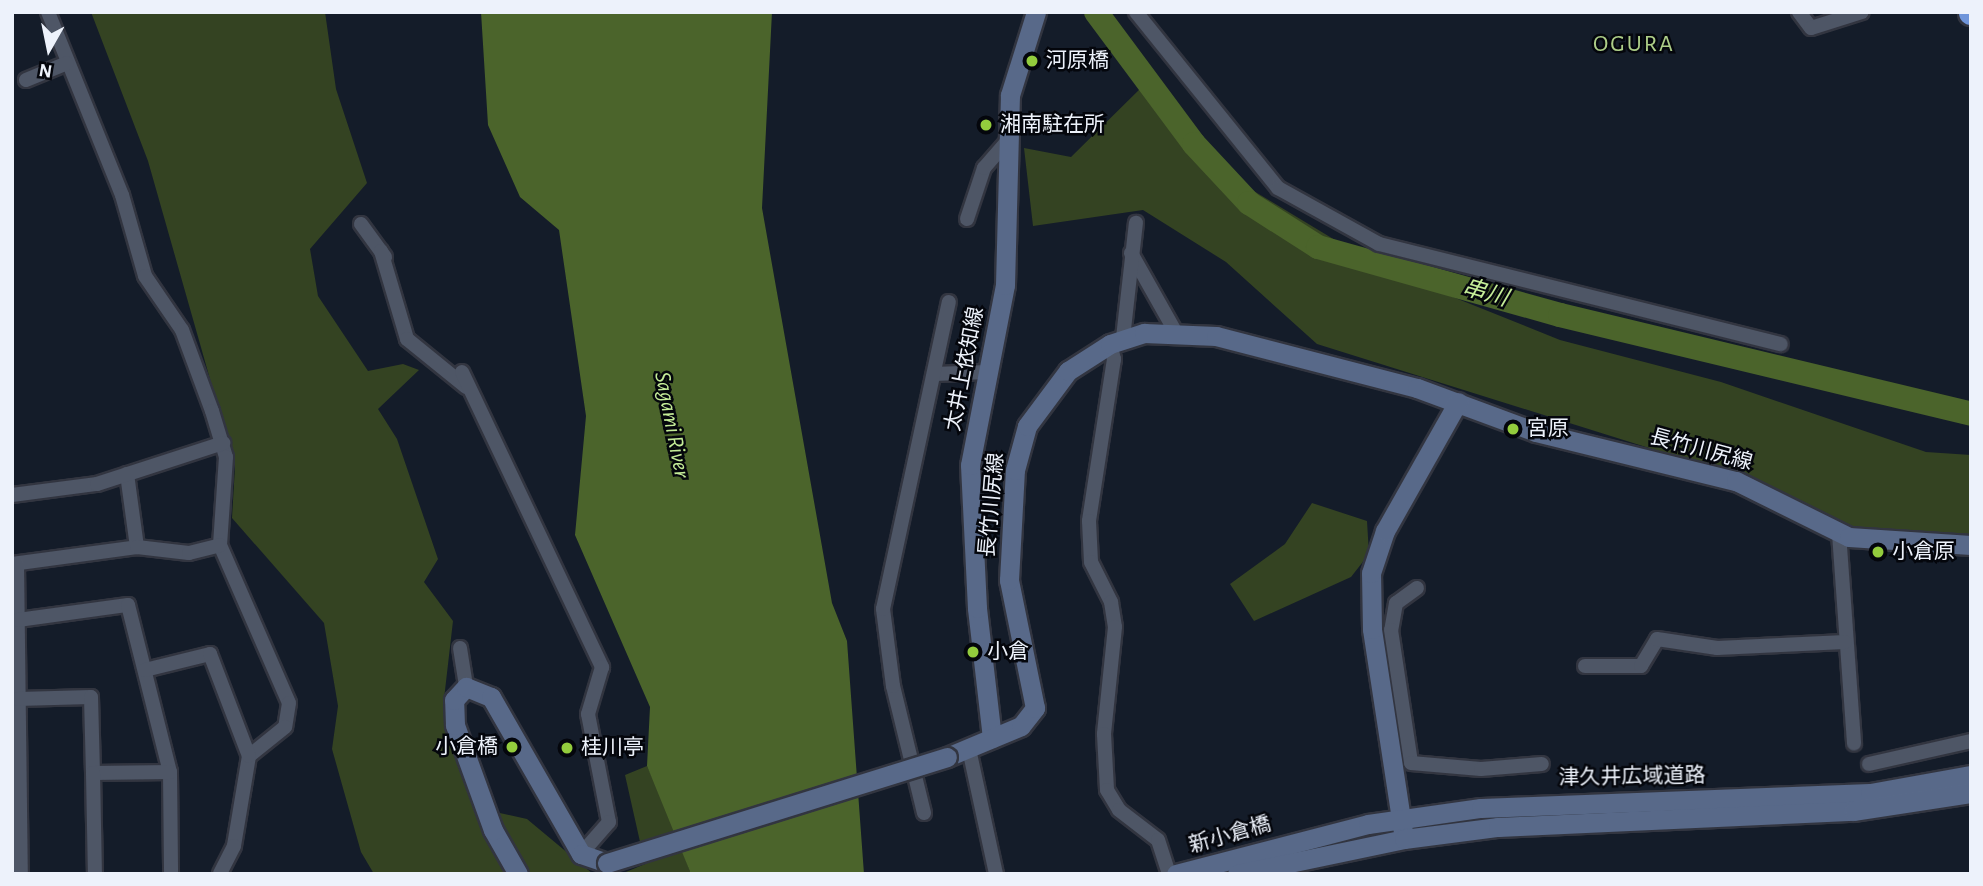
<!DOCTYPE html>
<meta charset="utf-8">
<style>
body{margin:0}
#map{position:relative;width:1983px;height:886px;overflow:hidden;background:#141c29;font-family:"Alegreya Sans","Noto Sans JP",sans-serif}
div>[style]{position:absolute}
.green>*{inset:0;background:#344322}
.water>*{inset:0;background:#4b642b}
.river>*{height:24px;margin:-12px;padding:0 12px;transform-origin:12px;border-radius:12px;background:#4b642b}
.roads{filter:drop-shadow(2px 0 #323540) drop-shadow(-2px 0 #323540) drop-shadow(0 2px #323540) drop-shadow(0 -2px #323540)}
.street>*{height:14px;margin:-7px;padding:0 7px;transform-origin:7px;border-radius:7px;background:#4e5666}
.secondary>*{height:19px;margin:-9.5px;padding:0 9.5px;transform-origin:9.5px;border-radius:9.5px;background:#586989}
.highway>*{height:24px;margin:-12px;padding:0 12px;transform-origin:12px;border-radius:12px;background:#6f95da}
.bridges{filter:drop-shadow(2px 0 #323540) drop-shadow(-2px 0 #323540) drop-shadow(0 2px #323540) drop-shadow(0 -2px #323540)}
.secondary-bridge>*{height:19px;margin:-9.5px;padding:0 9.5px;transform-origin:9.5px;border-radius:9.5px;background:#586989}
.dots>*{width:19px;height:19px;translate:-50% -50%;box-sizing:border-box;border:4px solid #04060c;border-radius:50%}
span{translate:-50% -50%;white-space:nowrap;text-align:center;line-height:1.15;-webkit-text-stroke:5px #04060c;paint-order:stroke}
.poi-label{font-size:21px;color:#edf2fb}
.left{translate:0 -50%;text-align:left}
.right{translate:-100% -50%;text-align:right}
.street-label{font-size:21px;color:#edf2fb}
.water-label{font-size:23px;color:#c5ed98;font-style:italic}
.quarter-label{font-size:24px;color:#adce88;letter-spacing:2px}
.frame{position:absolute;inset:0;border:14px solid #edf2fb;pointer-events:none}
.north{position:absolute;left:14px;top:14px;width:70px;height:70px;-webkit-text-stroke:5px #04060c;paint-order:stroke;rotate:189deg;font-size:19px;font-weight:700;line-height:28px;text-align:center;color:#edf2fb}
.north::after{content:'';display:block;margin:auto;width:24px;height:32px;background:#edf2fb;clip-path:polygon(50% 0,100% 100%,50% 72%,0 100%)}
</style>
<div id="map">
<div class="green">
<i style="clip-path:polygon(91px 12px,325px 12px,336px 89px,367px 183px,310px 249px,318px 296px,368px 371px,403px 364px,419px 370px,378px 409px,397px 439px,438px 559px,424px 582px,453px 621px,444px 699px,477px 808px,527px 819px,593px 874px,374px 874px,361px 852px,332px 749px,338px 706px,324px 623px,232px 518px,235px 467px,148px 161px)"></i>
<i style="clip-path:polygon(1147px 82px,1239px 182px,1383px 269px,1560px 340px,1721px 382px,1926px 452px,1971px 455px,1971px 540px,1844px 529px,1751px 480px,1317px 344px,1226px 262px,1143px 210px,1033px 226px,1024px 148px,1071px 157px)"></i>
<i style="clip-path:polygon(1312px 503px,1367px 521px,1369px 554px,1351px 577px,1254px 621px,1230px 584px,1285px 544px)"></i>
<i style="clip-path:polygon(647px 766px,666px 806px,691px 874px,621px 874px,645px 864px,625px 775px)"></i>
</div>
<div class="water">
<i style="clip-path:polygon(481px 12px,772px 12px,762px 208px,832px 603px,847px 641px,864px 874px,691px 874px,647px 766px,650px 707px,575px 535px,586px 416px,559px 230px,520px 197px,488px 125px)"></i>
</div>
<div class="river">
<i style="left:1096px;top:12px;width:164px;rotate:53.4deg"></i>
<i style="left:1194px;top:144px;width:81px;rotate:47deg"></i>
<i style="left:1249px;top:203px;width:82px;rotate:32.5deg"></i>
<i style="left:1318px;top:247px;width:251px;rotate:15.7deg"></i>
<i style="left:1560px;top:315px;width:423px;rotate:13.5deg"></i>
</div>
<div class="roads">
<div class="street">
<i style="left:48px;top:12px;width:197px;rotate:68deg"></i>
<i style="left:122px;top:195px;width:84px;rotate:74.1deg"></i>
<i style="left:145px;top:276px;width:65px;rotate:55.6deg"></i>
<i style="left:182px;top:330px;width:86px;rotate:69.7deg"></i>
<i style="left:212px;top:411px;width:48px;rotate:73.1deg"></i>
<i style="left:226px;top:457px;width:88px;rotate:93.9deg"></i>
<i style="left:220px;top:545px;width:172px;rotate:66.4deg"></i>
<i style="left:289px;top:703px;width:24px;rotate:99deg"></i>
<i style="left:285px;top:727px;width:46px;rotate:141.1deg"></i>
<i style="left:249px;top:756px;width:91px;rotate:99.5deg"></i>
<i style="left:234px;top:846px;width:31px;rotate:117deg"></i>
<i style="left:1136px;top:12px;width:226px;rotate:51.1deg"></i>
<i style="left:1278px;top:188px;width:115px;rotate:29deg"></i>
<i style="left:1379px;top:244px;width:414px;rotate:14deg"></i>
<i style="left:1799px;top:12px;width:20px;rotate:53deg"></i>
<i style="left:1811px;top:28px;width:53px;rotate:-17.4deg"></i>
<i style="left:26px;top:80px;width:44px;rotate:-22.5deg"></i>
<i style="left:967px;top:219px;width:54px;rotate:-71.6deg"></i>
<i style="left:984px;top:168px;width:37px;rotate:-49deg"></i>
<i style="left:361px;top:224px;width:41px;rotate:54deg"></i>
<i style="left:381px;top:251px;width:92px;rotate:73.5deg"></i>
<i style="left:407px;top:339px;width:76px;rotate:39.1deg"></i>
<i style="left:1131px;top:253px;width:90px;rotate:60.6deg"></i>
<i style="left:1123px;top:338px;width:116px;rotate:-83.6deg"></i>
<i style="left:1110px;top:344px;width:16px;rotate:75deg"></i>
<i style="left:1114px;top:359px;width:164px;rotate:98.8deg"></i>
<i style="left:1089px;top:521px;width:41px;rotate:87.2deg"></i>
<i style="left:1091px;top:562px;width:45px;rotate:63.4deg"></i>
<i style="left:1111px;top:602px;width:25px;rotate:81deg"></i>
<i style="left:1115px;top:627px;width:108px;rotate:95.9deg"></i>
<i style="left:1104px;top:734px;width:56px;rotate:86.9deg"></i>
<i style="left:1107px;top:790px;width:23px;rotate:59deg"></i>
<i style="left:1119px;top:810px;width:49px;rotate:37.6deg"></i>
<i style="left:1158px;top:840px;width:36px;rotate:72deg"></i>
<i style="left:462px;top:372px;width:327px;rotate:64.6deg"></i>
<i style="left:602px;top:667px;width:49px;rotate:106.6deg"></i>
<i style="left:588px;top:714px;width:110px;rotate:79deg"></i>
<i style="left:609px;top:822px;width:43px;rotate:131.2deg"></i>
<i style="left:934px;top:374px;width:54px;rotate:-2.1deg"></i>
<i style="left:127px;top:474px;width:74px;rotate:82.2deg"></i>
<i style="left:12px;top:495px;width:86px;rotate:-7.4deg"></i>
<i style="left:97px;top:484px;width:133px;rotate:-18deg"></i>
<i style="left:1839px;top:533px;width:211px;rotate:85.9deg"></i>
<i style="left:12px;top:564px;width:126px;rotate:-7.7deg"></i>
<i style="left:137px;top:547px;width:52px;rotate:6.6deg"></i>
<i style="left:189px;top:553px;width:32px;rotate:-14deg"></i>
<i style="left:17px;top:564px;width:310px;rotate:89.3deg"></i>
<i style="left:1417px;top:588px;width:26px;rotate:144deg"></i>
<i style="left:1396px;top:603px;width:27px;rotate:100deg"></i>
<i style="left:1391px;top:630px;width:134px;rotate:81.4deg"></i>
<i style="left:1411px;top:763px;width:70px;rotate:4.9deg"></i>
<i style="left:1481px;top:769px;width:61px;rotate:-4.7deg"></i>
<i style="left:18px;top:620px;width:111px;rotate:-7.8deg"></i>
<i style="left:128px;top:605px;width:172px;rotate:75.9deg"></i>
<i style="left:170px;top:772px;width:102px;rotate:89.4deg"></i>
<i style="left:460px;top:648px;width:39px;rotate:81deg"></i>
<i style="left:1585px;top:666px;width:56px"></i>
<i style="left:1641px;top:666px;width:31px;rotate:-59deg"></i>
<i style="left:1657px;top:639px;width:61px;rotate:8.5deg"></i>
<i style="left:1717px;top:648px;width:128px;rotate:-2.7deg"></i>
<i style="left:145px;top:670px;width:67px;rotate:-13.8deg"></i>
<i style="left:210px;top:654px;width:109px;rotate:69.1deg"></i>
<i style="left:18px;top:699px;width:73px;rotate:-1.6deg"></i>
<i style="left:91px;top:697px;width:76px;rotate:88.5deg"></i>
<i style="left:93px;top:773px;width:77px;rotate:-0.7deg"></i>
<i style="left:969px;top:749px;width:128px;rotate:77.8deg"></i>
<i style="left:1869px;top:764px;width:105px;rotate:-12.7deg"></i>
<i style="left:93px;top:773px;width:101px;rotate:88.9deg"></i>
<i style="left:924px;top:813px;width:131px;rotate:-103.7deg"></i>
<i style="left:893px;top:686px;width:78px;rotate:-97.4deg"></i>
<i style="left:883px;top:609px;width:314px;rotate:-77.9deg"></i>
</div>
<div class="secondary">
<i style="left:992px;top:738px;width:131px;rotate:-96.6deg"></i>
<i style="left:977px;top:608px;width:143px;rotate:-92.8deg"></i>
<i style="left:970px;top:465px;width:183px;rotate:-79deg"></i>
<i style="left:1005px;top:285px;width:190px;rotate:-88.5deg"></i>
<i style="left:1010px;top:95px;width:87px;rotate:-72.6deg"></i>
<i style="left:947px;top:757px;width:80px;rotate:-22.7deg"></i>
<i style="left:1021px;top:726px;width:23px;rotate:-52deg"></i>
<i style="left:1035px;top:708px;width:131px;rotate:-101.5deg"></i>
<i style="left:1009px;top:580px;width:110px;rotate:-86.9deg"></i>
<i style="left:1015px;top:470px;width:46px;rotate:-74.7deg"></i>
<i style="left:1027px;top:426px;width:69px;rotate:-53.3deg"></i>
<i style="left:1068px;top:371px;width:50px;rotate:-32.7deg"></i>
<i style="left:1110px;top:344px;width:36px;rotate:-18deg"></i>
<i style="left:1144px;top:333px;width:72px;rotate:2.4deg"></i>
<i style="left:1216px;top:336px;width:208px;rotate:14.5deg"></i>
<i style="left:1417px;top:388px;width:127px;rotate:20.3deg"></i>
<i style="left:1536px;top:432px;width:206px;rotate:13.8deg"></i>
<i style="left:1736px;top:481px;width:126px;rotate:26.4deg"></i>
<i style="left:1849px;top:537px;width:122px;rotate:3.8deg"></i>
<i style="left:1403px;top:832px;width:205px;rotate:-98.7deg"></i>
<i style="left:1372px;top:629px;width:56px;rotate:-91deg"></i>
<i style="left:1371px;top:573px;width:44px;rotate:-71.6deg"></i>
<i style="left:1385px;top:531px;width:148px;rotate:-60.5deg"></i>
<i style="left:518px;top:874px;width:51px;rotate:-119.6deg"></i>
<i style="left:493px;top:830px;width:112px;rotate:-109.9deg"></i>
<i style="left:455px;top:725px;width:25px;rotate:-92deg"></i>
<i style="left:454px;top:700px;width:18px;rotate:-47deg"></i>
<i style="left:466px;top:687px;width:27px;rotate:22deg"></i>
<i style="left:491px;top:697px;width:181px;rotate:60.2deg"></i>
<i style="left:581px;top:854px;width:28px;rotate:19deg"></i>
<i style="left:1176px;top:874px;width:198px;rotate:-14.6deg"></i>
<i style="left:1368px;top:824px;width:114px;rotate:-8.1deg"></i>
<i style="left:1481px;top:808px;width:389px;rotate:-2.2deg"></i>
<i style="left:1870px;top:793px;width:103px;rotate:-10.1deg"></i>
<i style="left:1237px;top:874px;width:171px;rotate:-11.8deg"></i>
<i style="left:1404px;top:839px;width:95px;rotate:-7.3deg"></i>
<i style="left:1498px;top:827px;width:356px;rotate:-2.6deg"></i>
<i style="left:1854px;top:811px;width:118px;rotate:-8.7deg"></i>
</div>
<div class="highway">
<i style="left:1971px;top:12px;width:1px;rotate:90deg"></i>
</div>
</div>
<div class="bridges">
<div class="secondary-bridge">
<i style="left:607px;top:863px;width:356px;rotate:-17.3deg"></i>
</div>
</div>
<div class="dots">
<i style="left:1032px;top:61px;background:#93cc3d"></i>
<i style="left:986px;top:125px;background:#93cc3d"></i>
<i style="left:1513px;top:429px;background:#93cc3d"></i>
<i style="left:1878px;top:552px;background:#93cc3d"></i>
<i style="left:973px;top:652px;background:#93cc3d"></i>
<i style="left:512px;top:747px;background:#93cc3d"></i>
<i style="left:567px;top:748px;background:#93cc3d"></i>
</div>
<div class="poi-label">
<span class="left" style="left:1046px;top:61px">河原橋</span>
<span class="left" style="left:1000px;top:125px">湘南駐在所</span>
<span class="left" style="left:1527px;top:429px">宮原</span>
<span class="left" style="left:1892px;top:552px">小倉原</span>
<span class="left" style="left:987px;top:652px">小倉</span>
<span class="right" style="left:498px;top:747px">小倉橋</span>
<span class="left" style="left:581px;top:748px">桂川亭</span>
</div>
<div class="street-label">
<span style="left:965px;top:369px;rotate:-79deg">太井上依知線</span>
<span style="left:1701px;top:450px;rotate:15deg">長竹川尻線</span>
<span style="left:992px;top:505px;rotate:-85deg">長竹川尻線</span>
<span style="left:1632px;top:777px;rotate:-1deg">津久井広域道路</span>
<span style="left:1230px;top:835px;rotate:-16deg">新小倉橋</span>
</div>
<div class="water-label">
<span style="left:1485px;top:294px;rotate:16deg">串川</span>
<span style="left:671px;top:425px;rotate:79deg">Sagami River</span>
</div>
<div class="quarter-label">
<span style="left:1634px;top:45px">OGURA</span>
</div>
<div class="frame"></div>
<div class="north">N</div>
</div>
